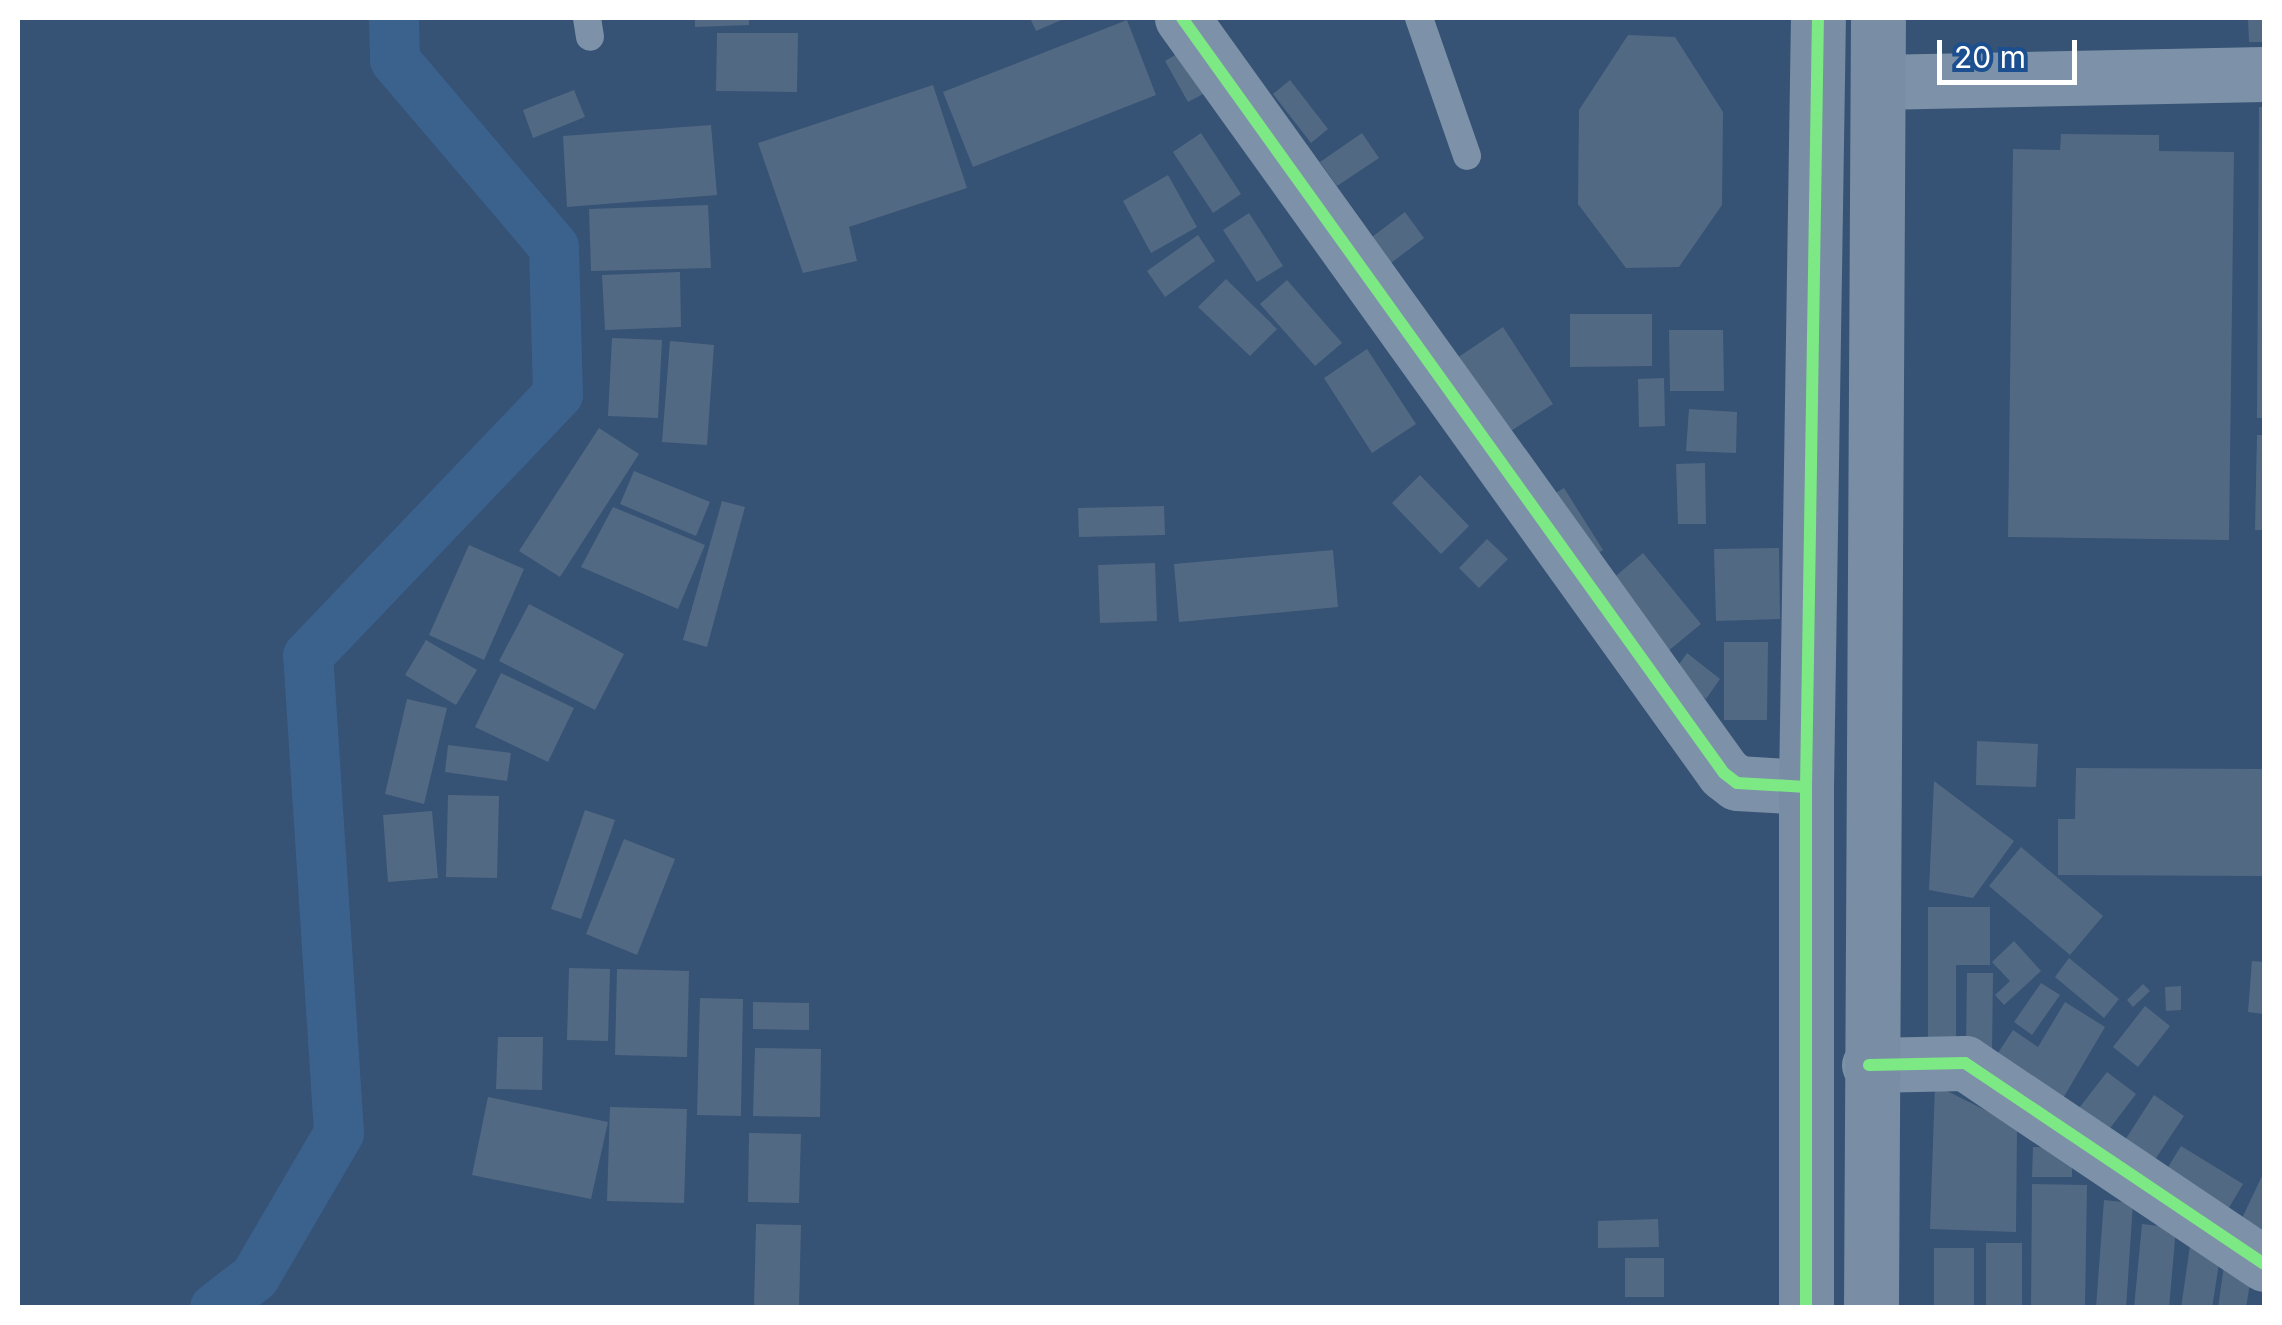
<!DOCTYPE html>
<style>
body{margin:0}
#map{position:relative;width:2282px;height:1325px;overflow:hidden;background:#365274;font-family:Inter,sans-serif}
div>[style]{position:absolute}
.canal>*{height:50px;margin:-25px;padding:0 25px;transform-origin:25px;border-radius:25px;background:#3b618d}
.building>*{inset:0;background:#526984}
.lane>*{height:28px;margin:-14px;padding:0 14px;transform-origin:14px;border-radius:14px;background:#7d92a8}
.street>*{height:55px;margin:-27.5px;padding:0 27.5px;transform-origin:27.5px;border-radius:27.5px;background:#7d92a8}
.secondary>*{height:55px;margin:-27.5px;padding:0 27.5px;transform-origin:27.5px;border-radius:27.5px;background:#798da4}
.cycleway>*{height:12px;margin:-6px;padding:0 6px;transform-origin:6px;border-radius:6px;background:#7ce984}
span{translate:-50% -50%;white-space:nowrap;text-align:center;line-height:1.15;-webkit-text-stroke:8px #1b4f8f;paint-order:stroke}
.frame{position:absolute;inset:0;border:20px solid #fff;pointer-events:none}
.scale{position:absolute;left:1937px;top:40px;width:140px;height:45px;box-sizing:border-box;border:5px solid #fff;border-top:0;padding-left:12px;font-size:30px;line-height:35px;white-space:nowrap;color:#fff;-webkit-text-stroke:8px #1b4f8f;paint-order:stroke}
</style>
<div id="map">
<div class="canal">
<i style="left:215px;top:1308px;width:51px;rotate:-37.8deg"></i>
<i style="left:255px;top:1277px;width:167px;rotate:-59.7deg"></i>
<i style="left:339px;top:1133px;width:478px;rotate:-93.7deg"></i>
<i style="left:308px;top:656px;width:362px;rotate:-46.3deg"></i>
<i style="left:558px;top:394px;width:147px;rotate:-91.6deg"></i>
<i style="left:554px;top:247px;width:245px;rotate:-130.4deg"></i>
<i style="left:395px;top:60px;width:42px;rotate:-91.4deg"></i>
</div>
<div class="building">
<i style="clip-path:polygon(695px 18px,749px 18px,749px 25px,695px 27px)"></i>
<i style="clip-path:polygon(1030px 18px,1066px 18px,1036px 31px)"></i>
<i style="clip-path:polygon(2248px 18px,2264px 18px,2264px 42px,2249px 42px)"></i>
<i style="clip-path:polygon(1127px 20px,1156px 95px,973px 167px,943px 92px)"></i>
<i style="clip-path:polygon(717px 33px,798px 33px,797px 92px,716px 91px)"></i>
<i style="clip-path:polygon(1628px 35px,1675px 37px,1723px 112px,1722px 205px,1679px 267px,1626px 268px,1578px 204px,1579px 110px)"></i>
<i style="clip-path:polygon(1182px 51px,1205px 93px,1188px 102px,1165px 61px)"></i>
<i style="clip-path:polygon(1290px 80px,1328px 129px,1311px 143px,1273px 94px)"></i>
<i style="clip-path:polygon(933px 85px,967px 188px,849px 227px,857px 261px,803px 273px,758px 143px)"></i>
<i style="clip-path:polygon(574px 90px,585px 117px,533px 138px,523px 110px)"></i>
<i style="clip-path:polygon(2259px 107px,2264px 107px,2264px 418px,2257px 418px)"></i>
<i style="clip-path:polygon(711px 125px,717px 195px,567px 207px,563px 136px)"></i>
<i style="clip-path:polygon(1201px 133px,1241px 194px,1213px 213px,1173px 152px)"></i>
<i style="clip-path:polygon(1362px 133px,1379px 158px,1337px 186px,1320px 162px)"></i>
<i style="clip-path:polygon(2061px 134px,2159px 135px,2159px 151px,2234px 152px,2229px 540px,2008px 537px,2013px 149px,2060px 150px)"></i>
<i style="clip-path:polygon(1168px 175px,1197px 227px,1151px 253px,1123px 201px)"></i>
<i style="clip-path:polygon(708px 205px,711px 268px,591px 271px,589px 209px)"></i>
<i style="clip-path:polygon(1405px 212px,1424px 238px,1391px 263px,1372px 237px)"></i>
<i style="clip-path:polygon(1249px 213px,1283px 266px,1257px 282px,1223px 230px)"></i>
<i style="clip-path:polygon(1198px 235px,1215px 261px,1165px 297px,1147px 271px)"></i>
<i style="clip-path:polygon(680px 272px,681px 327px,605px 330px,602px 275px)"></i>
<i style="clip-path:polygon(1226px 279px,1277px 329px,1250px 356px,1198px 307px)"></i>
<i style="clip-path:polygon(1287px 280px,1342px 343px,1315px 366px,1260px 304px)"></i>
<i style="clip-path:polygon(1570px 314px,1652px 314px,1652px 366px,1570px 367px)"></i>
<i style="clip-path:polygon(1503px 327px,1553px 404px,1506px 434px,1457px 358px)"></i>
<i style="clip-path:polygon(1669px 330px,1723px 330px,1724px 391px,1670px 391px)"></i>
<i style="clip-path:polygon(612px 338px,662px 340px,658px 418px,608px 416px)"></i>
<i style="clip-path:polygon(670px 341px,714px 345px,707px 445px,662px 442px)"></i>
<i style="clip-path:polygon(1367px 349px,1416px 424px,1372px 453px,1324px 378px)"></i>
<i style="clip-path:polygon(1664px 378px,1665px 426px,1639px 427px,1638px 379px)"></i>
<i style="clip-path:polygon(1689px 409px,1737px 412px,1736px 453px,1686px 451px)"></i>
<i style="clip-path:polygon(599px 428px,639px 454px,560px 577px,519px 551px)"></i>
<i style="clip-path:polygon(2257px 435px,2264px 435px,2264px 530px,2255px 530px)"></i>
<i style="clip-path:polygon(1705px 463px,1706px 524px,1678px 524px,1676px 464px)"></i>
<i style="clip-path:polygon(634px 471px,710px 502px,696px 536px,620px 504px)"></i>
<i style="clip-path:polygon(1420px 475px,1469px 526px,1441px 554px,1392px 503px)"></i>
<i style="clip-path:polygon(1564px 488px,1603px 550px,1588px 560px,1549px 497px)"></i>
<i style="clip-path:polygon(722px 501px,745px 507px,707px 647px,683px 640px)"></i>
<i style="clip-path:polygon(1164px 506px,1165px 535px,1079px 537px,1078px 508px)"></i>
<i style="clip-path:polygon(613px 507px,705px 545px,678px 609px,581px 567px)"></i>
<i style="clip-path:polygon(1487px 539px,1508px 559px,1479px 588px,1459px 568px)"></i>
<i style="clip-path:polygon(469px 545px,524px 569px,484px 660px,429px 635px)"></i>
<i style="clip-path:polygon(1779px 548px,1780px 619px,1716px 621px,1714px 549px)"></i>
<i style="clip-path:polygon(1333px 550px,1338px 607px,1179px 622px,1174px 564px)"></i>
<i style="clip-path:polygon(1643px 553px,1701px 624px,1662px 656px,1605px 585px)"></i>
<i style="clip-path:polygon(1155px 563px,1157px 621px,1100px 623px,1098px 565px)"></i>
<i style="clip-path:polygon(529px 604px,624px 654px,595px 710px,499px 661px)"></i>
<i style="clip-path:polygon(426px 640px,477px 670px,456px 705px,405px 675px)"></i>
<i style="clip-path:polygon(1724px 642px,1768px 642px,1767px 720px,1724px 720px)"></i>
<i style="clip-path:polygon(1687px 653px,1720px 679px,1706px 699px,1673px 673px)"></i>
<i style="clip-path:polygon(501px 673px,574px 708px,548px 762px,475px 727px)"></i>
<i style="clip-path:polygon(407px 699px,447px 708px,424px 804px,385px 794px)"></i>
<i style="clip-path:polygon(1977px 741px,2038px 744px,2036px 787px,1976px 785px)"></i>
<i style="clip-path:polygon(448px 745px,511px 753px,507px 781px,445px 772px)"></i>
<i style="clip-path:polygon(2076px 768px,2264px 769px,2264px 876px,2058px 875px,2058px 819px,2075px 819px)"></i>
<i style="clip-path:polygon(1934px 781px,2014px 841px,1973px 898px,1929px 890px)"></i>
<i style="clip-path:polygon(448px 795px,499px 796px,497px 878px,446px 877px)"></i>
<i style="clip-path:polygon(585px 810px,615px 820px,581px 919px,551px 909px)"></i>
<i style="clip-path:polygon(432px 811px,438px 878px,388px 882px,383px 815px)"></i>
<i style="clip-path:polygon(624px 839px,675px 859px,637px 955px,586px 934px)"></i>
<i style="clip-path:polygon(2021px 847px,2103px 916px,2070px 955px,1989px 886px)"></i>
<i style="clip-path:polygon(1928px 907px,1990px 907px,1990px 965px,1956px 965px,1956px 1050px,1928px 1050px)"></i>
<i style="clip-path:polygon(2014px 941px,2041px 971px,2004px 1005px,1995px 995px,2010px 981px,1992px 962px)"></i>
<i style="clip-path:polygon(2069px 958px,2119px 999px,2104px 1018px,2055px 977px)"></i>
<i style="clip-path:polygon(2252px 961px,2264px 962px,2264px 1014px,2248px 1012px)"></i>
<i style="clip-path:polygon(569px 968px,610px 969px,608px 1041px,567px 1040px)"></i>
<i style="clip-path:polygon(617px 969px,689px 971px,687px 1057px,615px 1055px)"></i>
<i style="clip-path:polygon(1967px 973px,1993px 973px,1992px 1052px,1966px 1052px)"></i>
<i style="clip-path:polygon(2041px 983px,2060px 995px,2032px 1035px,2014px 1022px)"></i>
<i style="clip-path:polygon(2143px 984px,2150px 991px,2133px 1007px,2127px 1000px)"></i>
<i style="clip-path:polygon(2181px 986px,2181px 1010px,2166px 1011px,2165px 987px)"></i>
<i style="clip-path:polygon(700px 998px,743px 999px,741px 1116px,697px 1115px)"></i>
<i style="clip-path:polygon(753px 1002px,809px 1003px,809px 1030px,753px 1029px)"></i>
<i style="clip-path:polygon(2065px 1002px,2105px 1027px,2062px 1100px,1996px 1056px,2013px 1030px,2038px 1047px)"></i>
<i style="clip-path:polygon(2145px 1006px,2170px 1026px,2138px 1067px,2113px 1047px)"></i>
<i style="clip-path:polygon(498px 1037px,543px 1037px,542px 1090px,496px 1089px)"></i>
<i style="clip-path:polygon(755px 1048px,821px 1049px,820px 1117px,753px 1116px)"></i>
<i style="clip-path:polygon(2107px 1072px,2136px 1094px,2098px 1144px,2069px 1121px)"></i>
<i style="clip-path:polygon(1935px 1085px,2017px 1126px,2016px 1232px,1930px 1229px)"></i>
<i style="clip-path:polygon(2154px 1095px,2184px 1116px,2148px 1170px,2118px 1151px)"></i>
<i style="clip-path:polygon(488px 1097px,608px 1122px,591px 1199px,472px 1175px)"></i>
<i style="clip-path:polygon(610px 1107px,687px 1109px,684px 1203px,607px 1201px)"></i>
<i style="clip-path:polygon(749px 1133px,801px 1134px,799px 1203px,748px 1202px)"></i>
<i style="clip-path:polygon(2181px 1146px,2243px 1184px,2227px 1211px,2165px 1172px)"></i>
<i style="clip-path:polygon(2033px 1147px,2072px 1148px,2072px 1177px,2032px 1177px)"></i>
<i style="clip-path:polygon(2262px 1176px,2264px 1177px,2264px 1245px,2236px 1231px)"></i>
<i style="clip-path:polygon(2032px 1184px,2087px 1185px,2085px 1308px,2031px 1308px)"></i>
<i style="clip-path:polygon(2104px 1200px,2133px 1203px,2126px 1308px,2096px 1308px)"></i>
<i style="clip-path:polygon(1658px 1219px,1659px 1247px,1598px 1248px,1598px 1221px)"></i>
<i style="clip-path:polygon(756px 1224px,801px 1225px,799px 1308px,754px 1308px)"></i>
<i style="clip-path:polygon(2142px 1224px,2176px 1228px,2169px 1308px,2134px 1308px)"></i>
<i style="clip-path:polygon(2191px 1239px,2222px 1244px,2212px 1308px,2181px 1308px)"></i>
<i style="clip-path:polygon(1986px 1243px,2022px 1243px,2022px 1308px,1986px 1308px)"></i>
<i style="clip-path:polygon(1934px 1248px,1974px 1248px,1974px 1308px,1934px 1308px)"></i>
<i style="clip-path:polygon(1625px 1258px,1664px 1258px,1664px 1297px,1625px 1297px)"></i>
<i style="clip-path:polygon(2225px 1259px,2253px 1264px,2246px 1308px,2218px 1308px)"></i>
</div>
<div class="lane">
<i style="left:587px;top:18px;width:19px;rotate:81deg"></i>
<i style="left:1419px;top:18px;width:146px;rotate:70.8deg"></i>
</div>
<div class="street">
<i style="left:1182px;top:18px;width:929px;rotate:54.33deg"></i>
<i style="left:1724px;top:773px;width:16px;rotate:38deg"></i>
<i style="left:1737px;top:783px;width:69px;rotate:3.3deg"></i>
<i style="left:1878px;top:82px;width:386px;rotate:-1.2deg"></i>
<i style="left:1869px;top:1065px;width:96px;rotate:-1.2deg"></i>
<i style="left:1965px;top:1063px;width:360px;rotate:33.9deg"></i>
</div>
<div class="secondary">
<i style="left:1806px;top:1308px;width:521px;rotate:-90deg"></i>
<i style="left:1806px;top:787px;width:769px;rotate:-89.11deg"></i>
<i style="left:1871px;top:1308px;width:1290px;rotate:-89.69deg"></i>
</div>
<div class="cycleway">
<i style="left:1182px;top:18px;width:929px;rotate:54.33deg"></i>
<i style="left:1724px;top:773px;width:16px;rotate:38deg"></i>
<i style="left:1737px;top:783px;width:69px;rotate:3.3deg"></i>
<i style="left:1869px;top:1065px;width:96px;rotate:-1.2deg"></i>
<i style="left:1965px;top:1063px;width:360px;rotate:33.9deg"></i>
<i style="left:1806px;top:1308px;width:521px;rotate:-90deg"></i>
<i style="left:1806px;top:787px;width:769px;rotate:-89.11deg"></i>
</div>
<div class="frame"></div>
<div class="scale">20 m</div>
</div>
